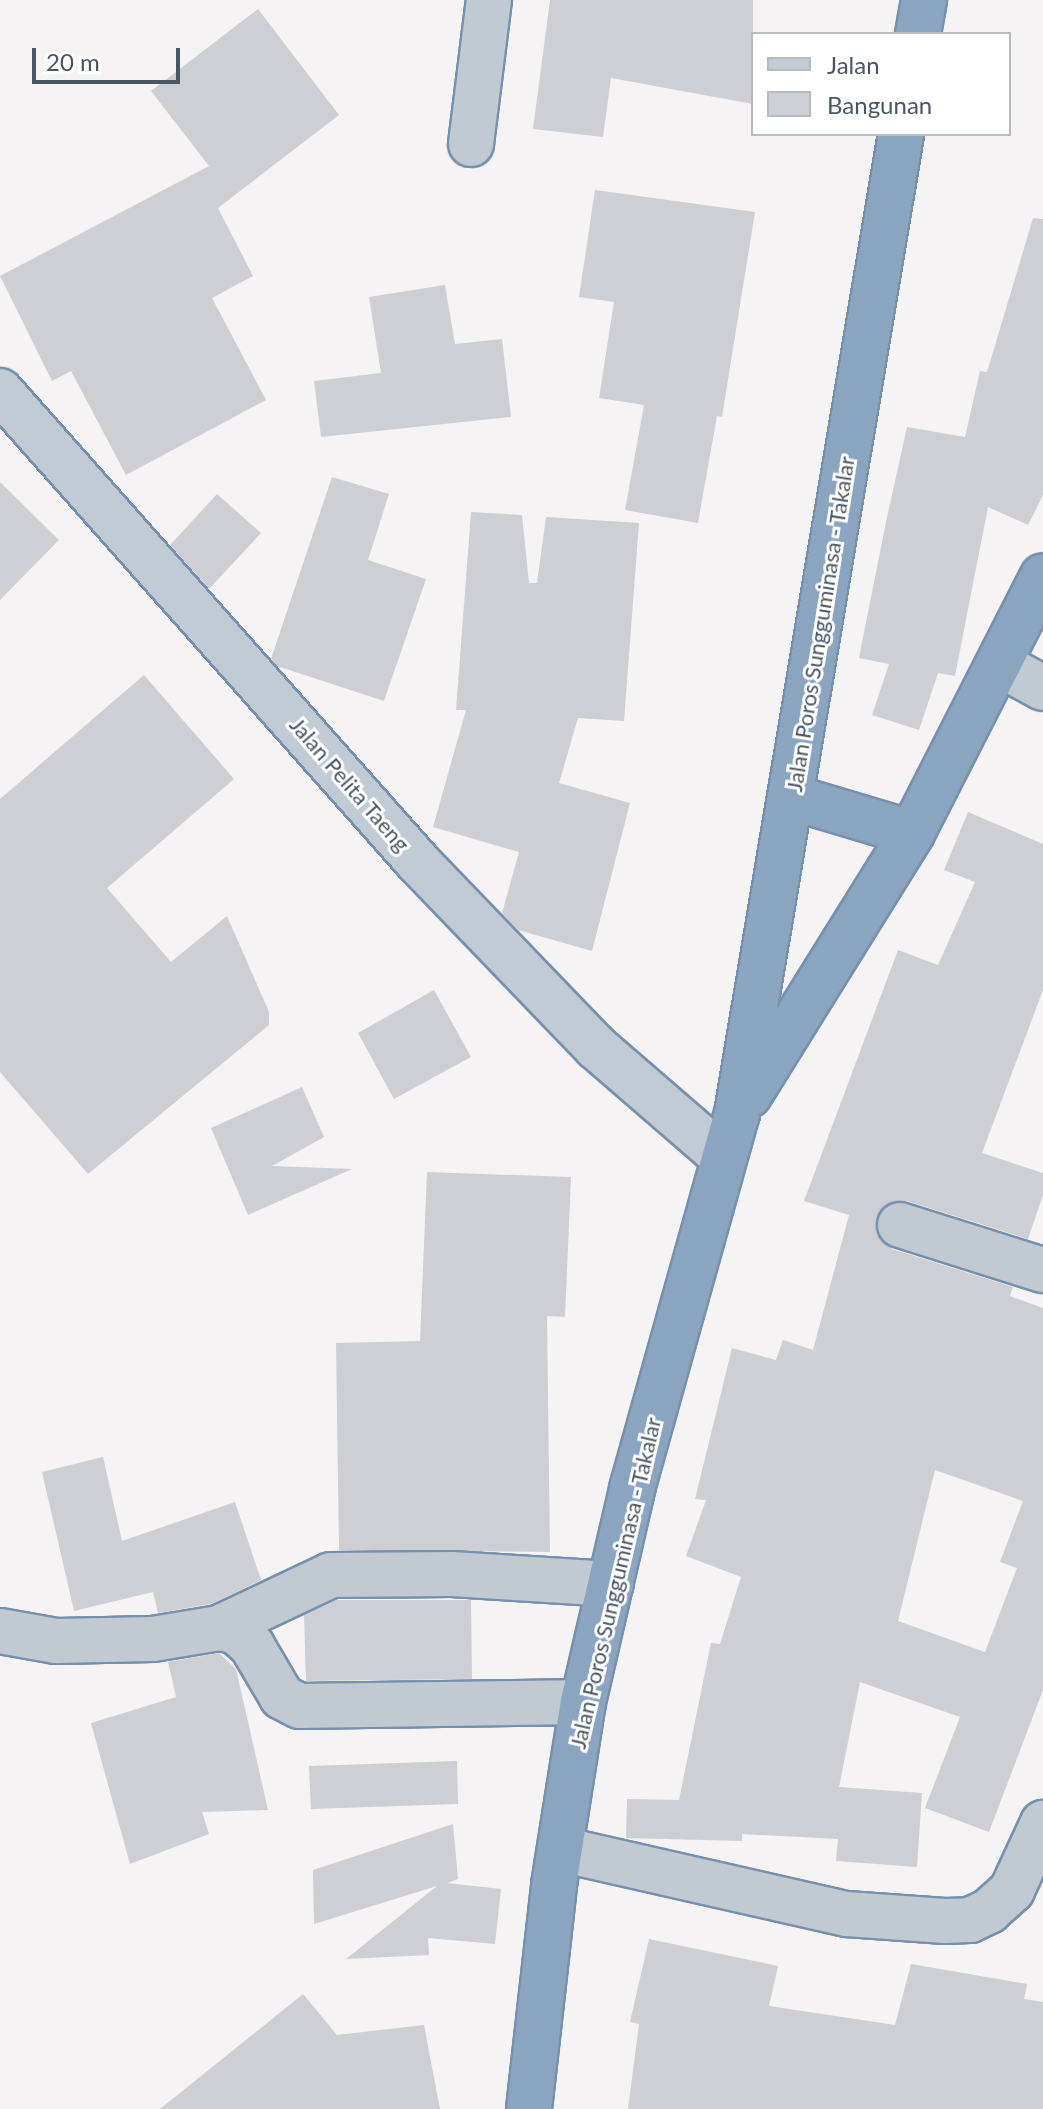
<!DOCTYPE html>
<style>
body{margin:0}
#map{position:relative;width:1043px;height:2109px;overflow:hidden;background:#f5f3f3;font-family:Lato,sans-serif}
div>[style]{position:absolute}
.building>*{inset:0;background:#cdcfd5}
.roads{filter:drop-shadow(2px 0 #7690ad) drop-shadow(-2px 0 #7690ad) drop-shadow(0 2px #7690ad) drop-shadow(0 -2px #7690ad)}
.street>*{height:44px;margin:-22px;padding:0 22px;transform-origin:22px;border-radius:22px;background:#c1cad2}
.secondary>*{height:44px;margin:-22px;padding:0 22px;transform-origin:22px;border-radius:22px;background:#c1cbd6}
.highway>*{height:44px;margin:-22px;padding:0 22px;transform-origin:22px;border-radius:22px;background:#8ba5c1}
span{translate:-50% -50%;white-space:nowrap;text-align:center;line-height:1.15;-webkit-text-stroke:6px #fff;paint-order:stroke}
.street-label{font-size:22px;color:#4a5661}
.legend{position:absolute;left:751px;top:32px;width:260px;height:104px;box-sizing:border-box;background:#fff;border:2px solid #b7bbc0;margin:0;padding:10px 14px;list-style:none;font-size:24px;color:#4a5661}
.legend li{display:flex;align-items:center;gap:16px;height:40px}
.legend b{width:40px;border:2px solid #b7bbc0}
.scale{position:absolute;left:32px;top:48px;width:148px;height:36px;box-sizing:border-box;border:4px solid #4a5661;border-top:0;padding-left:10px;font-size:24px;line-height:28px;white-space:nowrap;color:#4a5661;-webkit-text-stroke:6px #fff;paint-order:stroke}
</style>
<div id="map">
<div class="building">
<i style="clip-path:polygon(550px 0,753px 0,753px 104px,611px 78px,603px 137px,533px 129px)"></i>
<i style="clip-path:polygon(258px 9px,339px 115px,218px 208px,253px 276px,212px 298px,266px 400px,126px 475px,71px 371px,52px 381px,0 276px,209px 166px,151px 91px)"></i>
<i style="clip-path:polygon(595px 190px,755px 212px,722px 417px,717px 416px,698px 523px,625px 510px,644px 405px,599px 398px,614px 302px,579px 297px)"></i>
<i style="clip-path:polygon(1033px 218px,1043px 219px,1043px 495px,1028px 525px,988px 507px,955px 676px,938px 673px,919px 730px,872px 715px,889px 664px,859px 658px,886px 522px,907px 427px,965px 437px,980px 371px,987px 372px)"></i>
<i style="clip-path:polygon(445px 285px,455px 344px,502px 339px,511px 417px,321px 437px,314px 381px,381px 373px,369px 297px)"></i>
<i style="clip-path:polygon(332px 477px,389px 494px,368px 560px,426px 579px,384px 701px,277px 666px,271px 659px)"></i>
<i style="clip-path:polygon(0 482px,59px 540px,0 600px)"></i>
<i style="clip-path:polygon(217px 494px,261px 533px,209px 589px,170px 545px)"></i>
<i style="clip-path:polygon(471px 512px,522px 515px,529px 583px,537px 583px,546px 517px,639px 523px,624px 721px,578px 718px,559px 783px,630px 803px,592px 951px,518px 930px,502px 913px,519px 852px,433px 827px,466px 710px,456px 710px)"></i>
<i style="clip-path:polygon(144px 675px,234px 779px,107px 888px,171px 962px,227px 916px,269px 1012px,269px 1025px,88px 1174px,0 1072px,0 799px)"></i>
<i style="clip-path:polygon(evenodd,968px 812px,1043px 844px,1043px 990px,982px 1153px,1043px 1173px,1043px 1195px,1028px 1239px,907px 1201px,884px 1206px,876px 1230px,892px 1249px,1013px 1287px,1010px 1296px,1043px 1308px,1043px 1690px,989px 1832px,925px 1808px,960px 1717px,860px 1682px,839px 1787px,922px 1793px,917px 1867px,836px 1861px,838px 1839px,742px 1834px,742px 1841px,626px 1838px,627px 1799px,679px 1800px,711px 1643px,720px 1644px,741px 1577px,686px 1556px,706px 1500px,695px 1499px,732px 1348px,776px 1360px,783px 1340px,813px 1350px,849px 1215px,804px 1201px,898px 950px,938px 965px,975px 882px,944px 870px,968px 812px,935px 1470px,1023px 1501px,1000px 1562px,1017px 1568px,985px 1652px,898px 1621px,935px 1470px)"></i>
<i style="clip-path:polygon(434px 990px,471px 1057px,394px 1099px,358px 1033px)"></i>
<i style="clip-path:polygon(302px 1087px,324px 1137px,272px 1166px,352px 1169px,248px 1215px,211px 1128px)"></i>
<i style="clip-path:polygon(427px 1172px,571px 1177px,565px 1317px,547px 1316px,550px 1552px,339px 1550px,336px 1343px,420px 1341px)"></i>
<i style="clip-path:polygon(103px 1457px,122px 1541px,235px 1502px,261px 1580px,211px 1604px,158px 1613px,153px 1592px,74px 1611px,42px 1472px)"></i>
<i style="clip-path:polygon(337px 1600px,471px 1600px,472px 1679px,306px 1681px,304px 1615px)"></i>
<i style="clip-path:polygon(219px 1653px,236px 1669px,268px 1810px,202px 1812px,209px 1834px,130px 1864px,91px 1723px,176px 1697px,168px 1662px)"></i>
<i style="clip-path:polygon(457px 1761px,458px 1804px,311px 1809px,309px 1766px)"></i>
<i style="clip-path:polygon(453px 1824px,458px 1879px,447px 1883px,501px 1889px,495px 1944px,428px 1938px,429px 1955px,346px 1959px,437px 1886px,314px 1924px,313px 1870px)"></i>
<i style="clip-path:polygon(649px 1939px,778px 1966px,769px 2006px,895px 2025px,911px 1964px,1027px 1984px,1024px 1999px,1043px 2002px,1043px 2109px,628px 2109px,639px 2024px,630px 2022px)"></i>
<i style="clip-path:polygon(303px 1994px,337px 2035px,424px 2025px,440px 2109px,160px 2109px)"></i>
</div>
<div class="roads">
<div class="street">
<i style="left:471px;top:144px;width:145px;rotate:-82.9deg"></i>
<i style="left:999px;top:664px;width:50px;rotate:28.6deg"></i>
<i style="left:900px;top:1225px;width:150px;rotate:17.5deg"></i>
<i style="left:219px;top:1628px;width:124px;rotate:-25.3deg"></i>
<i style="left:331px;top:1575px;width:121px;rotate:-0.5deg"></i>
<i style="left:452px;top:1574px;width:159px;rotate:3.6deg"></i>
<i style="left:0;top:1631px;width:57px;rotate:10.1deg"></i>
<i style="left:56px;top:1641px;width:97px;rotate:-1.2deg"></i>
<i style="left:153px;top:1639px;width:67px;rotate:-9.5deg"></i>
<i style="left:219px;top:1628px;width:16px;rotate:11deg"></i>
<i style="left:235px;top:1631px;width:23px;rotate:41deg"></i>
<i style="left:252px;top:1646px;width:59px;rotate:59.5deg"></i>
<i style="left:282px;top:1697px;width:20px;rotate:27deg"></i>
<i style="left:300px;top:1706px;width:283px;rotate:-0.8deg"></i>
<i style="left:560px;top:1849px;width:294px;rotate:12.8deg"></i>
<i style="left:847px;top:1914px;width:98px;rotate:4.1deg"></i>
<i style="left:945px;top:1921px;width:25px;rotate:-2deg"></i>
<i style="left:970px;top:1920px;width:21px;rotate:-25deg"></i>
<i style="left:989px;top:1911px;width:31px;rotate:-42deg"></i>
<i style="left:1012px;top:1890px;width:74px;rotate:-65.2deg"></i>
</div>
<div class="secondary">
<i style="left:0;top:391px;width:628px;rotate:48.42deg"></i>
<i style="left:417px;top:861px;width:258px;rotate:46.1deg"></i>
<i style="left:596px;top:1047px;width:167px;rotate:40.9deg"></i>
</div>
<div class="highway">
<i style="left:918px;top:34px;width:35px;rotate:-80deg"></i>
<i style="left:791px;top:797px;width:126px;rotate:16.6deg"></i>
<i style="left:749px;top:1095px;width:309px;rotate:-58.1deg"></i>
<i style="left:912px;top:833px;width:288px;rotate:-63deg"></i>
<i style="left:529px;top:2109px;width:225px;rotate:-83.6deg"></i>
<i style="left:554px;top:1885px;width:185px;rotate:-81deg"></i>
<i style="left:583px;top:1702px;width:219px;rotate:-77deg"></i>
<i style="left:632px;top:1489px;width:389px;rotate:-74.4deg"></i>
<i style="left:737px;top:1114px;width:994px;rotate:-80.5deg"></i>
</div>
</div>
<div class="street-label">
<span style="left:820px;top:624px;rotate:-81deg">Jalan Poros Sungguminasa - Takalar</span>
<span style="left:350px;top:784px;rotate:49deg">Jalan Pelita Taeng</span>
<span style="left:615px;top:1583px;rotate:-77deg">Jalan Poros Sungguminasa - Takalar</span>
</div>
<ul class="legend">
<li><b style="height:10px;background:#c1cbd6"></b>Jalan</li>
<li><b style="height:22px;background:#cdcfd5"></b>Bangunan</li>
</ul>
<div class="scale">20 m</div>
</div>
